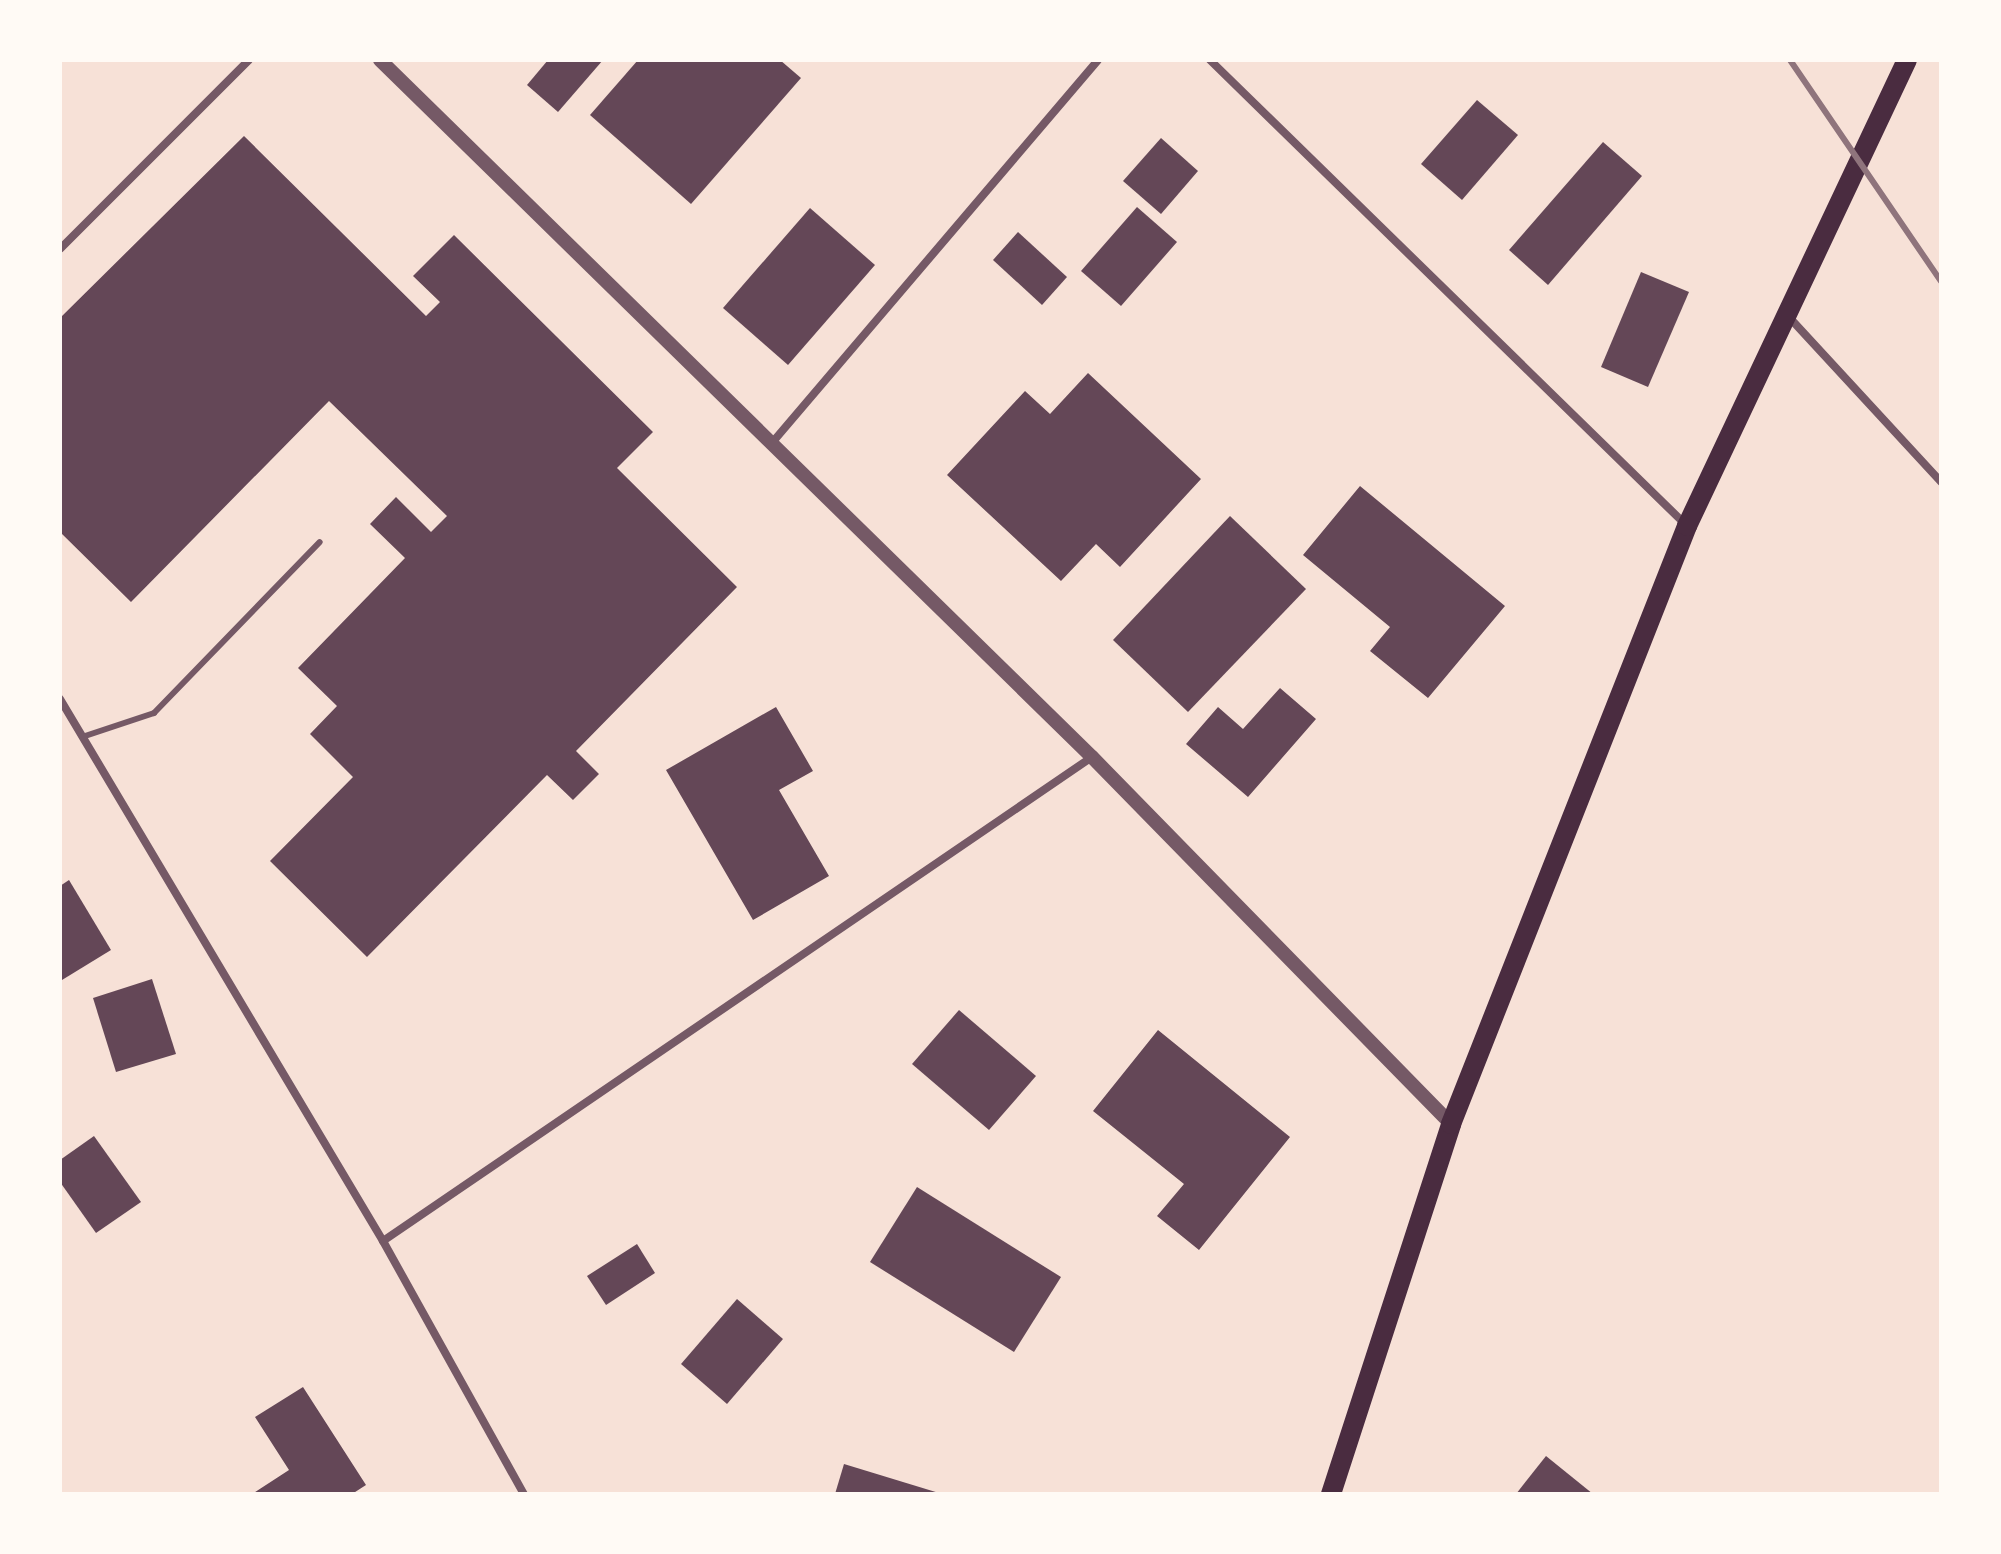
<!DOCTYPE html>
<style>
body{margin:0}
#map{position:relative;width:2001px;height:1554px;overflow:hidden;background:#f7e1d7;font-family:Signika,sans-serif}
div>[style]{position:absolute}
.building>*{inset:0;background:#644757}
.service>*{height:6px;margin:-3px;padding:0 3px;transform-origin:3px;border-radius:3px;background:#755966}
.minor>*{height:8px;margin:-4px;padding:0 4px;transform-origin:4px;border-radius:4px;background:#755966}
.tertiary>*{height:14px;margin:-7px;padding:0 7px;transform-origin:7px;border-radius:7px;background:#755966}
.primary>*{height:20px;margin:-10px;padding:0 10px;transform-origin:10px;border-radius:10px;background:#4a2c40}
.rail>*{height:6px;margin:-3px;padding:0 3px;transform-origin:3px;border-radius:3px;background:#8f747c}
span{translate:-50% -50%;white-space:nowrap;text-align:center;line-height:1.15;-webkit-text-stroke:8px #fffaf5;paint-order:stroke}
.frame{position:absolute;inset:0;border:62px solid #fffaf5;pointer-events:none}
</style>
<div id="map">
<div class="building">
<i style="clip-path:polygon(548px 60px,603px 60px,558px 112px,527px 85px)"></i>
<i style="clip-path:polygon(638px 60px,780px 60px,801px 78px,691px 204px,590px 115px)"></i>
<i style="clip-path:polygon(1477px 100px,1518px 135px,1462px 200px,1421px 164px)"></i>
<i style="clip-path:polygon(244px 136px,426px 316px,440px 302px,413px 276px,454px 235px,653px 432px,617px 468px,737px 587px,576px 751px,599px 774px,573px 800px,547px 775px,367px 957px,270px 861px,353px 777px,310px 734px,337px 706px,298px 668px,405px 558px,370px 524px,396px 497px,431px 532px,447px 516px,329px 401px,131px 602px,60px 532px,60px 318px)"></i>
<i style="clip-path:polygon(1161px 138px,1198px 171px,1161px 214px,1123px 181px)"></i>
<i style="clip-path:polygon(1603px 142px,1642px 176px,1548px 285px,1509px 250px)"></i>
<i style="clip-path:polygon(1137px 207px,1177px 242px,1121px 306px,1081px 271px)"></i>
<i style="clip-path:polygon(810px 208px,875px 265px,788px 365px,723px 308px)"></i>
<i style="clip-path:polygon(1018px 232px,1067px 277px,1042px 305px,993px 260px)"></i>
<i style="clip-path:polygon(1641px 272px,1689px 292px,1648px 387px,1601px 367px)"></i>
<i style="clip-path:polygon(1088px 373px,1201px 479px,1120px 567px,1096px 544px,1061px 581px,947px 475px,1025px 391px,1050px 414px)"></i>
<i style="clip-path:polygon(1360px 486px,1505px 606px,1428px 698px,1370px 651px,1390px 627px,1303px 555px)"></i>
<i style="clip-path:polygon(1230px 516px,1306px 589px,1188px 712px,1113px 640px)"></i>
<i style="clip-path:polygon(1280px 688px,1316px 719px,1248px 797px,1186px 744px,1218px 707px,1243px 729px)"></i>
<i style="clip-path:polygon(776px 707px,813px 771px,779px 790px,829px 876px,753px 920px,666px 770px)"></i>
<i style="clip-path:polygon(69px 880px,111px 950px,62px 980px,60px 886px)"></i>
<i style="clip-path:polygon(152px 979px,176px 1054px,116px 1072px,93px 998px)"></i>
<i style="clip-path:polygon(959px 1010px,1036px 1076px,989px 1130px,912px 1064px)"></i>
<i style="clip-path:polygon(1158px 1030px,1290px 1137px,1199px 1250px,1157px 1216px,1184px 1184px,1093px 1111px)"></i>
<i style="clip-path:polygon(94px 1136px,141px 1202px,96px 1233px,60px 1182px,60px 1160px)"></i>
<i style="clip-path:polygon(917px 1187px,1061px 1277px,1014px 1352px,870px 1262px)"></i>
<i style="clip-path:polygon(637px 1244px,655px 1273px,606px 1305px,587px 1276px)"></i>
<i style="clip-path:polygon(737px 1299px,783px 1339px,727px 1404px,681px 1364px)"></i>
<i style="clip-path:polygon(303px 1387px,366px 1485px,352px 1494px,252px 1494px,289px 1470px,255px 1417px)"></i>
<i style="clip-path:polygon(1546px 1456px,1593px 1494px,1516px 1494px)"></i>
<i style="clip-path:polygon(844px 1464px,939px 1493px,939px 1494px,835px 1494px)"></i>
</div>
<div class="service">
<i style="left:82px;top:737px;width:76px;rotate:-18.4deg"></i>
<i style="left:154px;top:713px;width:238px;rotate:-45.9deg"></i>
</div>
<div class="minor">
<i style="left:1210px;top:60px;width:664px;rotate:44.33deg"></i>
<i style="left:60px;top:249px;width:267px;rotate:-45deg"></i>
<i style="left:1788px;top:316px;width:226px;rotate:47.3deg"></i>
<i style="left:771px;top:444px;width:504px;rotate:-49.58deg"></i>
<i style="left:60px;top:699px;width:631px;rotate:59.21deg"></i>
<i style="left:383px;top:1241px;width:290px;rotate:60.9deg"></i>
<i style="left:383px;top:1241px;width:858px;rotate:-34.32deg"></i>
</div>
<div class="tertiary">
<i style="left:380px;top:60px;width:996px;rotate:44.39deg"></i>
<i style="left:1092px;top:757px;width:513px;rotate:45.63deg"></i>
</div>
<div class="primary">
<i style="left:1331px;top:1494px;width:389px;rotate:-72deg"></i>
<i style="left:1451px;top:1124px;width:643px;rotate:-68.46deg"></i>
<i style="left:1687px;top:526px;width:515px;rotate:-64.73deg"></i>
</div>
<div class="rail">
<i style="left:1790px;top:60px;width:268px;rotate:55.7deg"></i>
</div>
<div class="frame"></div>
</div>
